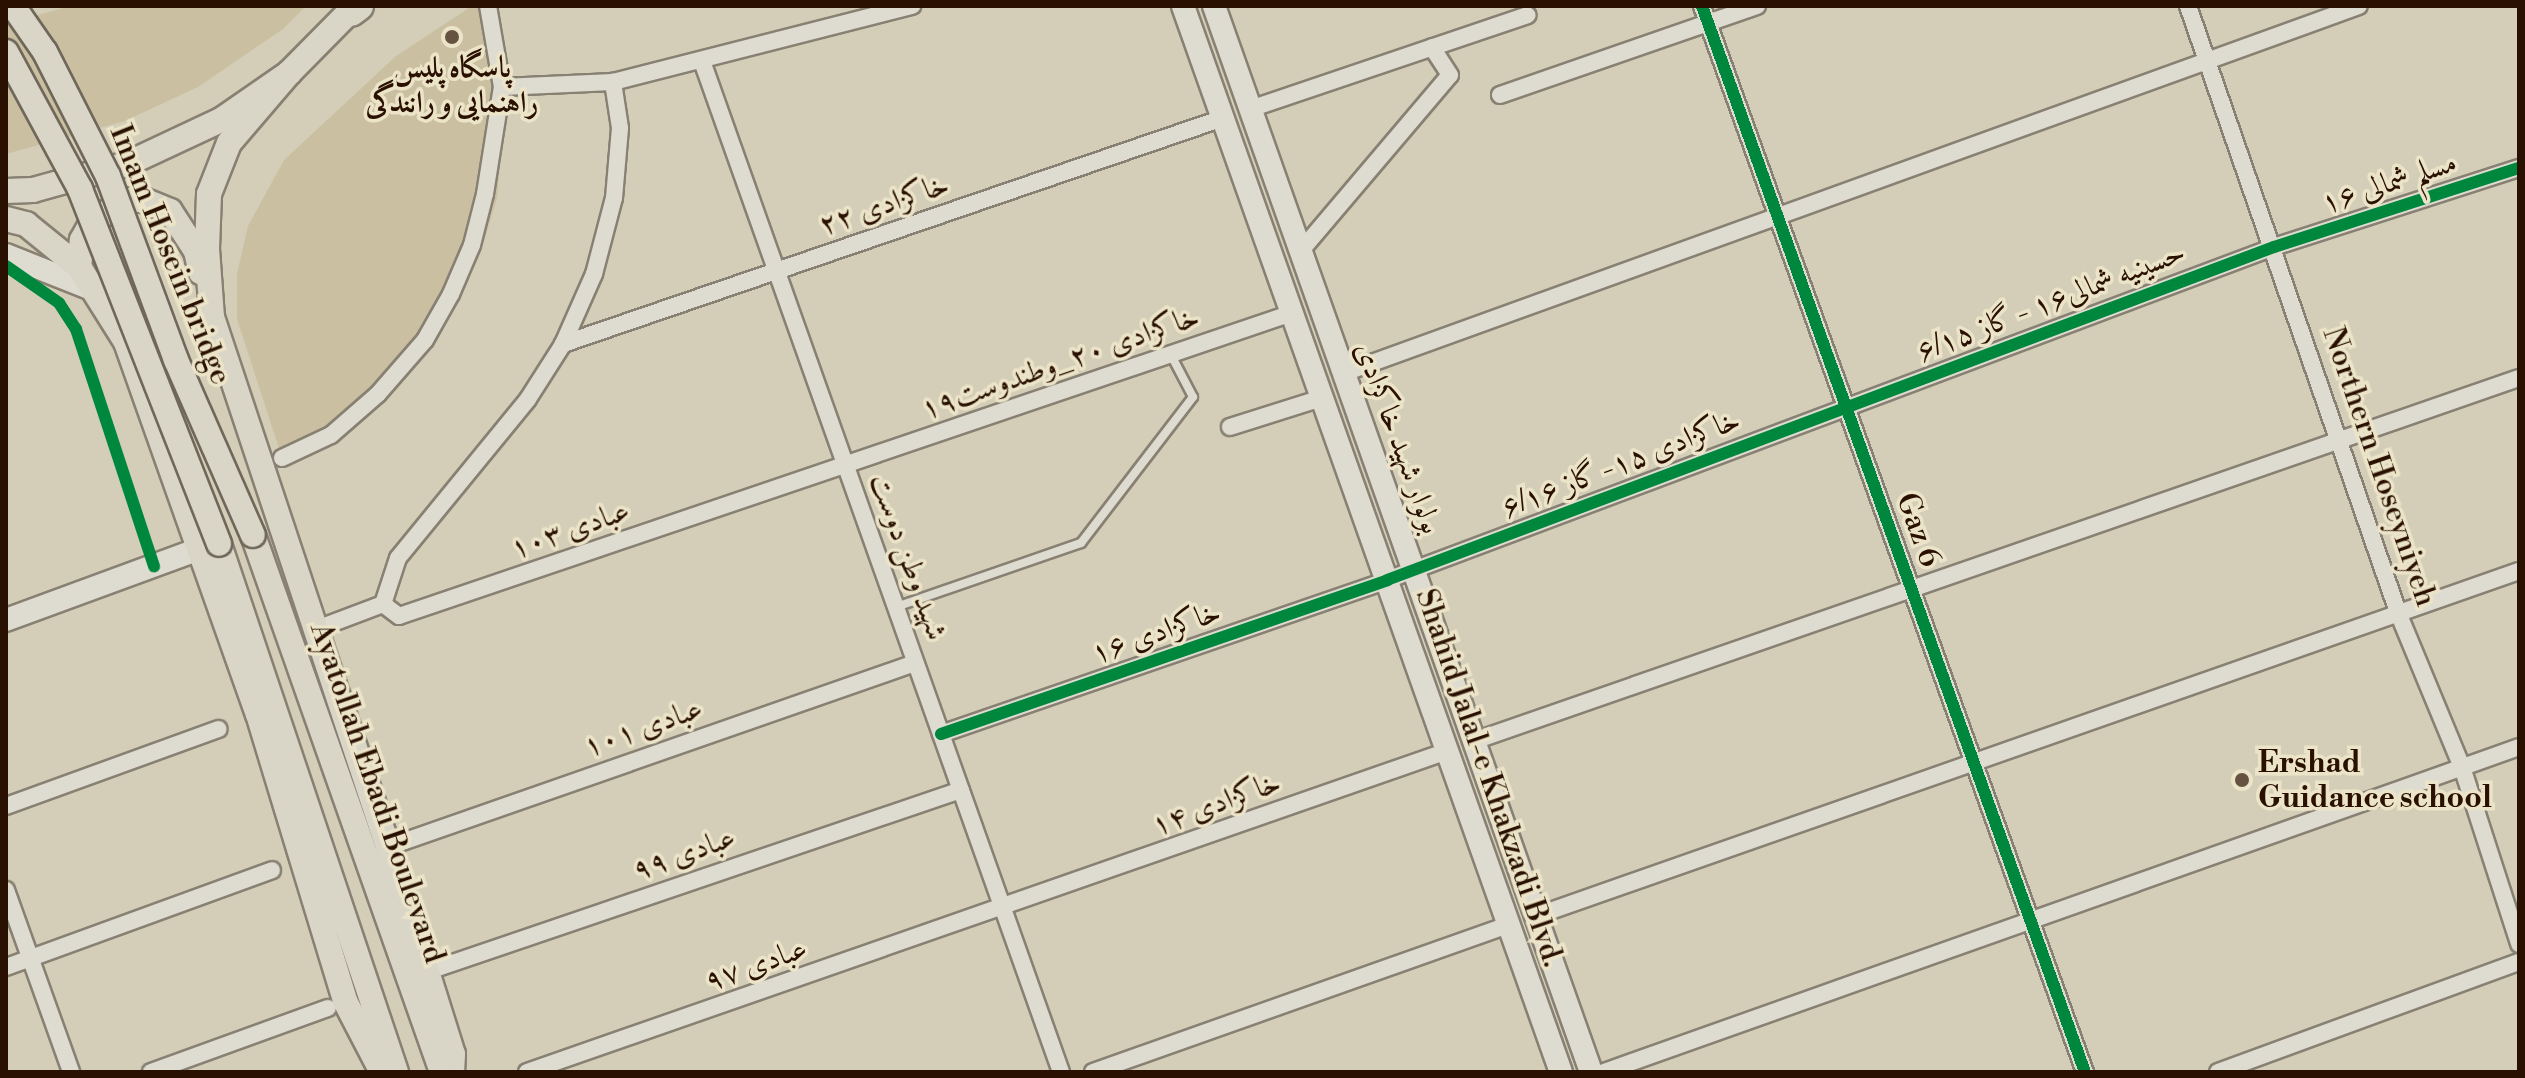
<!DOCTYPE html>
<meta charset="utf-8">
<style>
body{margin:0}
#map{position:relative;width:2525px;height:1078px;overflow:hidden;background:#d4ceb8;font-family:"Libre Bodoni",Amiri,serif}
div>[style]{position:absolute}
.green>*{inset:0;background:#cac0a1}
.roads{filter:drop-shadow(2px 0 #888072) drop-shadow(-2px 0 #888072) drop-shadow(0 2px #888072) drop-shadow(0 -2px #888072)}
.lane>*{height:8px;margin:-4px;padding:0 4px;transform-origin:4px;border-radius:4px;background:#dedcd0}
.street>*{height:16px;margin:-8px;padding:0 8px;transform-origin:8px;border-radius:8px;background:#dedcd0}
.secondary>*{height:22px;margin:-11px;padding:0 11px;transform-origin:11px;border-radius:11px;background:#dedcd0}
.primary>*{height:24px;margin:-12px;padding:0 12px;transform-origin:12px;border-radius:12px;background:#d9d5c7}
.highway>*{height:28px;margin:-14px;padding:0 14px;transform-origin:14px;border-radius:14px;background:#d9d5c7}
.bridges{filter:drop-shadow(2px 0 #6f675a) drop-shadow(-2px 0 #6f675a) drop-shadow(0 2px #6f675a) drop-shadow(0 -2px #6f675a)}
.primary-bridge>*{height:24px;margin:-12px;padding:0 12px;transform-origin:12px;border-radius:12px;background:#d9d5c7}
.cycleway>*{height:12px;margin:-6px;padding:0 6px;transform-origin:6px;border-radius:6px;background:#00873e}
.dots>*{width:22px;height:22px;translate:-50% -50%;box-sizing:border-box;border:4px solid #ece4c8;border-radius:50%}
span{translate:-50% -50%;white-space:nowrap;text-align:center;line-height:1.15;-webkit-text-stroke:7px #ece4c8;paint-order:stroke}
.poi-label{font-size:30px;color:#291000;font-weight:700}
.left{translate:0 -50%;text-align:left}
.street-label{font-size:30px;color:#291000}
.frame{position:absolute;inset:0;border:8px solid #291000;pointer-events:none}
</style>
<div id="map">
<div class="green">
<i style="clip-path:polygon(70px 6px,306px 6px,283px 29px,198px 87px,125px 121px,6px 154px,6px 24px)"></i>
<i style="clip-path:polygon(472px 6px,495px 6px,508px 75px,497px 198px,482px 248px,436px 343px,336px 442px,285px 467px,237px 319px,237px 274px,248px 226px,284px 160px,396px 56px)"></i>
</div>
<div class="roads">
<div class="lane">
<i style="left:896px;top:607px;width:196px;rotate:-19.1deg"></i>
<i style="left:1081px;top:543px;width:184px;rotate:-52.5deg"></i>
<i style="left:1193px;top:397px;width:47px;rotate:-117.6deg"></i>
</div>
<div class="street">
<i style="left:1702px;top:6px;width:1133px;rotate:70.24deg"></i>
<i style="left:2188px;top:6px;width:645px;rotate:70.89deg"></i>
<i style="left:2399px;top:615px;width:165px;rotate:67.5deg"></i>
<i style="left:2462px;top:767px;width:186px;rotate:72.1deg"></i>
<i style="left:702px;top:61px;width:1073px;rotate:70.45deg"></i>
<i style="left:502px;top:87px;width:111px;rotate:-2.6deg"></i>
<i style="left:613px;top:82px;width:309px;rotate:-14.3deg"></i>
<i style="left:1500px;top:95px;width:272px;rotate:-19.1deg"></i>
<i style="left:1250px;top:109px;width:293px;rotate:-18.7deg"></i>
<i style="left:1299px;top:253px;width:233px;rotate:-49.7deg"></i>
<i style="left:1450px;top:75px;width:33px;rotate:-123deg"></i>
<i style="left:563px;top:344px;width:698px;rotate:-18.9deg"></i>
<i style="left:1344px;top:373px;width:1079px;rotate:-19.88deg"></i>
<i style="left:1230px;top:427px;width:96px;rotate:-17.5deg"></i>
<i style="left:282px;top:458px;width:54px;rotate:-25.1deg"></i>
<i style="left:331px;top:435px;width:62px;rotate:-41.1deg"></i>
<i style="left:378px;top:394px;width:72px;rotate:-49deg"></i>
<i style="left:425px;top:340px;width:53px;rotate:-60.5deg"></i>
<i style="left:451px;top:294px;width:53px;rotate:-66.8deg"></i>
<i style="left:472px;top:245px;width:53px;rotate:-75.7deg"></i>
<i style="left:485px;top:194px;width:108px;rotate:-81deg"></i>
<i style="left:502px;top:87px;width:82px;rotate:-99.8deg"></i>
<i style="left:383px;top:604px;width:20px;rotate:37deg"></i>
<i style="left:399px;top:616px;width:943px;rotate:-18.74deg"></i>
<i style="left:383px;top:604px;width:48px;rotate:-71.9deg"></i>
<i style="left:398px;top:558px;width:205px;rotate:-50.7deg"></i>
<i style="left:528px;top:399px;width:65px;rotate:-57.5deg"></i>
<i style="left:563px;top:344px;width:77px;rotate:-66.1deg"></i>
<i style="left:594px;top:274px;width:79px;rotate:-75.3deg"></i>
<i style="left:614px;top:198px;width:70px;rotate:-85.1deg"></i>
<i style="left:620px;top:128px;width:47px;rotate:-98.7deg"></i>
<i style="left:317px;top:629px;width:71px;rotate:-20.7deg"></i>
<i style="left:941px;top:734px;width:472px;rotate:-19deg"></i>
<i style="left:1387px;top:580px;width:947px;rotate:-20.58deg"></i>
<i style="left:2274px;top:247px;width:257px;rotate:-17.9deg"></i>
<i style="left:1474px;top:741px;width:1106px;rotate:-19.16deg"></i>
<i style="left:6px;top:806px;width:226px;rotate:-19.9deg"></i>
<i style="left:388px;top:847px;width:558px;rotate:-19.25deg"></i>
<i style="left:6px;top:890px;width:193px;rotate:70.3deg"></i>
<i style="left:1536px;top:916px;width:1042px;rotate:-19.34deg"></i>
<i style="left:6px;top:967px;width:283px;rotate:-20deg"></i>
<i style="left:426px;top:972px;width:565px;rotate:-18.79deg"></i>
<i style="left:151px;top:1072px;width:188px;rotate:-19.9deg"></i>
<i style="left:527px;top:1072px;width:974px;rotate:-19.23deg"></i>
<i style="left:1093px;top:1072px;width:441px;rotate:-19.5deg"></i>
<i style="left:1604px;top:1072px;width:971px;rotate:-19.55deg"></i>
<i style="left:2218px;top:1072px;width:320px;rotate:-20.1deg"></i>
</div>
<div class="secondary">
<i style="left:1183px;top:6px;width:1131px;rotate:70.48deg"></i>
<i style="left:1214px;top:6px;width:1131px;rotate:70.52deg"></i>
<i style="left:6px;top:255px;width:95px;rotate:21.7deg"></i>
<i style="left:6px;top:620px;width:206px;rotate:-20.2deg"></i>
</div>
<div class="primary">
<i style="left:289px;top:73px;width:92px;rotate:130.6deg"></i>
<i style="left:229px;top:143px;width:55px;rotate:111.4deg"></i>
<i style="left:209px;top:194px;width:55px;rotate:92.1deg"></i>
<i style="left:207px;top:249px;width:68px;rotate:85.8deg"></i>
<i style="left:212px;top:317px;width:558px;rotate:71.63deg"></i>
<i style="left:388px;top:847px;width:217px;rotate:72.6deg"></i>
<i style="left:453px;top:1054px;width:18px;rotate:93deg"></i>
<i style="left:6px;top:191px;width:27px;rotate:-2deg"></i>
<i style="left:33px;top:190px;width:98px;rotate:-15.5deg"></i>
<i style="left:127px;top:164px;width:104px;rotate:-25.1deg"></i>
<i style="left:221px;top:120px;width:83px;rotate:-34.7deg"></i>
<i style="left:289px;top:73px;width:94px;rotate:-45.4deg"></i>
<i style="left:6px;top:219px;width:21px;rotate:14deg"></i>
<i style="left:26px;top:224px;width:68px;rotate:39.1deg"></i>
<i style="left:79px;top:267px;width:89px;rotate:57.9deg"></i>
<i style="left:126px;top:342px;width:395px;rotate:70.5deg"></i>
<i style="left:258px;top:714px;width:300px;rotate:73.1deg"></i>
<i style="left:345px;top:1001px;width:80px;rotate:62.5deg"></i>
<i style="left:79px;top:267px;width:27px;rotate:-84deg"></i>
<i style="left:82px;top:240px;width:21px;rotate:-61deg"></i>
<i style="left:92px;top:222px;width:40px;rotate:-32.9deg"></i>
<i style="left:126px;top:200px;width:17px"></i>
<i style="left:143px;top:200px;width:29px;rotate:22deg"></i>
<i style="left:170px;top:211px;width:48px;rotate:57deg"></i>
<i style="left:196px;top:251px;width:22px;rotate:77deg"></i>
<i style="left:253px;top:535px;width:569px;rotate:70.61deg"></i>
<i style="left:219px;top:544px;width:557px;rotate:71.47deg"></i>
</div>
<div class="highway">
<i style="left:351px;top:12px;width:10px;rotate:-37deg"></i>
</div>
</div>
<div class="bridges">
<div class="primary-bridge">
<i style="left:13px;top:6px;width:56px;rotate:55.2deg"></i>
<i style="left:45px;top:52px;width:139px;rotate:63.1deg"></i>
<i style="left:108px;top:176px;width:196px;rotate:69.7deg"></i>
<i style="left:176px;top:360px;width:191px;rotate:66.3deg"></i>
<i style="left:6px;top:52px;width:156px;rotate:61.6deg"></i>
<i style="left:80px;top:189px;width:381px;rotate:68.6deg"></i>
</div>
</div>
<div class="cycleway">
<i style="left:1702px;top:6px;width:1133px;rotate:70.24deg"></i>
<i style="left:6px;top:266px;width:65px;rotate:34.9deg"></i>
<i style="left:59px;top:303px;width:31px;rotate:57deg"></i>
<i style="left:76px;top:329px;width:250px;rotate:71.8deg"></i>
<i style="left:941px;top:734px;width:472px;rotate:-19deg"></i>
<i style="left:1387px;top:580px;width:947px;rotate:-20.58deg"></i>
<i style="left:2274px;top:247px;width:257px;rotate:-17.9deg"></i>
</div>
<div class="dots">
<i style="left:452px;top:37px;background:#655240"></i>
<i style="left:2242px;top:780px;background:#655240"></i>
</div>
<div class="poi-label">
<span style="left:452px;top:85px">پاسگاه پلیس<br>راهنمایی و رانندگی</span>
<span class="left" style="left:2258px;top:780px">Ershad<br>Guidance school</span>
</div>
<div class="street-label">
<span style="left:2389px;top:183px;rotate:-18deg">مسلم شمالی ۱۶</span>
<span style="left:884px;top:205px;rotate:-19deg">خاکزادی ۲۲</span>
<span style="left:170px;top:255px;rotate:68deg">Imam Hosein bridge</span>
<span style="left:2051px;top:302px;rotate:-21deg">حسینیه شمالی۱۶ - گاز ۶/۱۵</span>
<span style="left:1060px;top:363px;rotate:-19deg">خاکزادی ۲۰_وطندوست۱۹</span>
<span style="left:1398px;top:438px;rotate:70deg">بولوار شهید خاکزادی</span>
<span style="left:1621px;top:464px;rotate:-21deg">خاکزادی ۱۵- گاز ۶/۱۶</span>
<span style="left:2379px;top:467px;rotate:71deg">Northern Hoseyniyeh</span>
<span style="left:570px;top:530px;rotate:-19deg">عبادی ۱۰۳</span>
<span style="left:1918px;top:530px;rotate:70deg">Gaz 6</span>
<span style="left:908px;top:557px;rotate:70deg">شهید وطن دوست</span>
<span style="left:1156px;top:633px;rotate:-19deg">خاکزادی ۱۶</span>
<span style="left:643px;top:728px;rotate:-19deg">عبادی ۱۰۱</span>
<span style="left:1489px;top:778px;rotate:71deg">Shahid Jalal-e Khakzadi Blvd.</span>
<span style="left:377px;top:793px;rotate:71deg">Ayatollah Ebadi Boulevard</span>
<span style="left:1216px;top:804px;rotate:-20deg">خاکزادی ۱۴</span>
<span style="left:684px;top:854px;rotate:-19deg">عبادی ۹۹</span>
<span style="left:756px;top:965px;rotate:-19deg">عبادی ۹۷</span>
</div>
<div class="frame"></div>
</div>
